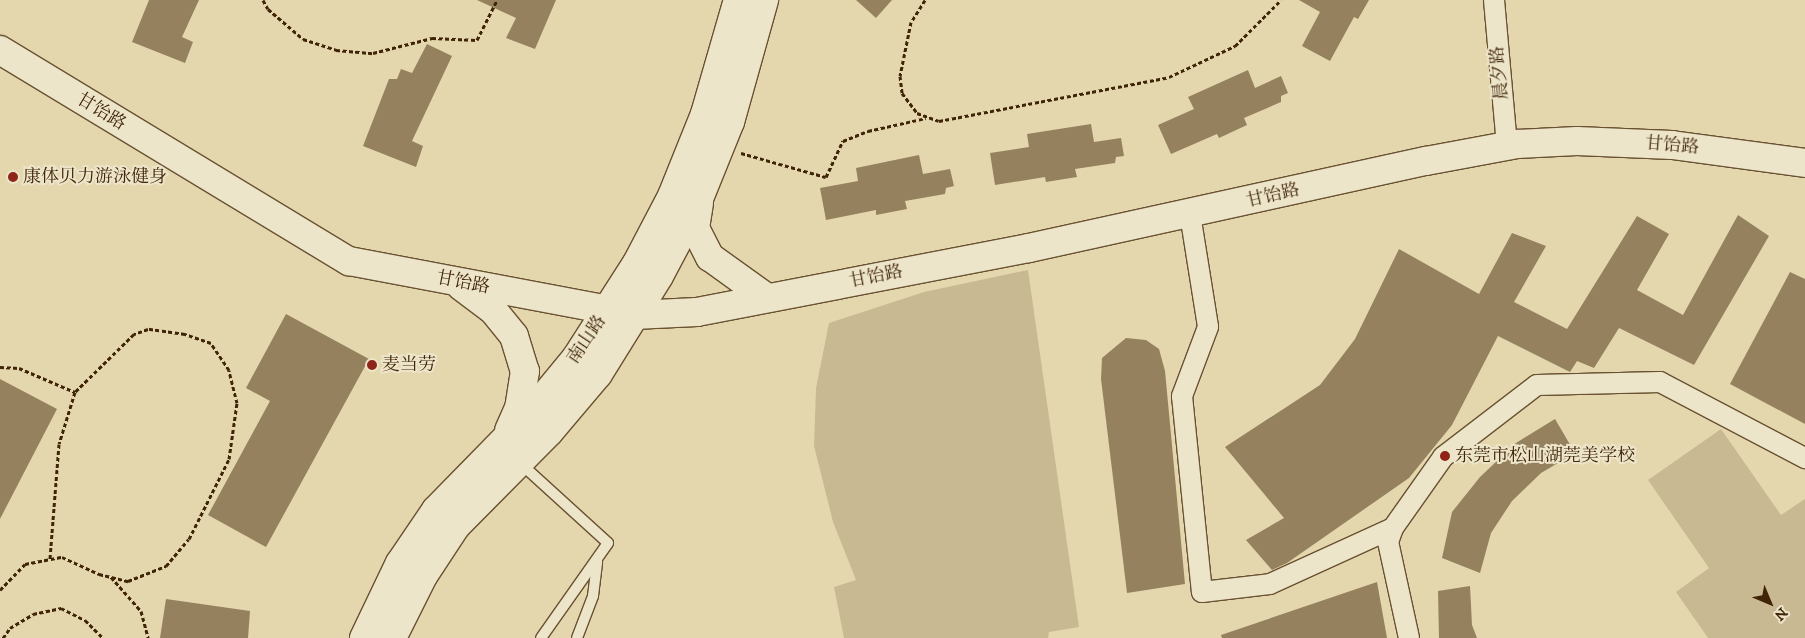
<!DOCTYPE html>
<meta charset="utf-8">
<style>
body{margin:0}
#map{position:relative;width:1805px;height:638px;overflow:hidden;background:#e4d7ae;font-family:"IM FELL DW Pica","Noto Serif SC",serif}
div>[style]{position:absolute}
.green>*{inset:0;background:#c8b992}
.building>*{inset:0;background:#95815e}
.path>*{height:3px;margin-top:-1.5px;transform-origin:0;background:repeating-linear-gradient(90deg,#402407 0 4px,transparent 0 6.5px)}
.roads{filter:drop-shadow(1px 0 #695131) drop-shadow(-1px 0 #695131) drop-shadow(0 1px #695131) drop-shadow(0 -1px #695131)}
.lane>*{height:10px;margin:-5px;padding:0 5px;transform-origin:5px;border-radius:5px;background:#ede5ca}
.street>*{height:20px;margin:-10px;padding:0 10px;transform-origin:10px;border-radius:10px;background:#ede5ca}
.secondary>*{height:28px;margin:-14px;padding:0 14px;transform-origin:14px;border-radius:14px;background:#ede5ca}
.dots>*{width:14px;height:14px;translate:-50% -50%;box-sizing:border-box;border:2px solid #ede5ca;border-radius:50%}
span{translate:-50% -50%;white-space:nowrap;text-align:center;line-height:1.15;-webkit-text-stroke:4px #ede5ca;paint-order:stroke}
.street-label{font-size:18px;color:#402407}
.poi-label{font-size:18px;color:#402407}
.left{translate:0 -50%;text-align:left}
.north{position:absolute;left:1745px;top:578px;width:50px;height:50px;-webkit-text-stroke:4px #ede5ca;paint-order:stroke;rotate:135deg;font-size:14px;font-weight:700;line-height:20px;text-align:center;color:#402407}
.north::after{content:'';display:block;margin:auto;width:18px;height:22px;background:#402407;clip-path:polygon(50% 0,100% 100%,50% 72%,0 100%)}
</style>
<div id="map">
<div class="green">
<i style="clip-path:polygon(1028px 270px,1079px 627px,1049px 632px,1048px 638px,844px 638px,834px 587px,856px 580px,833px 522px,814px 446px,816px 388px,829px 323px,924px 292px)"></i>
<i style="clip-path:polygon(1721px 429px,1781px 515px,1805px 499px,1805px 638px,1708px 638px,1676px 592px,1709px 568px,1648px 480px)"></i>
</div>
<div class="building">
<i style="clip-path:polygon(149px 0,199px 0,182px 37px,193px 42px,185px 63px,132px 42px)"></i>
<i style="clip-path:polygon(477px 0,556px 0,535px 49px,506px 38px,516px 18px)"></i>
<i style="clip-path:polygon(856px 0,892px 0,876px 18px)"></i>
<i style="clip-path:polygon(1299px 0,1369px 0,1358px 19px,1354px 17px,1330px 61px,1302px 46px,1320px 12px)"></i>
<i style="clip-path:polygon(427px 44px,452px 56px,412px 141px,423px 146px,416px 167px,363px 146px,389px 79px,397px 79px,401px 69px,412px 73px)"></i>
<i style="clip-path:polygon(1248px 70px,1255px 88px,1281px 76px,1288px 93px,1281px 96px,1281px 102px,1244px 118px,1247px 125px,1219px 138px,1217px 134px,1171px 154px,1158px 125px,1194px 109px,1188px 97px)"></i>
<i style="clip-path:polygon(1091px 124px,1094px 142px,1121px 138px,1124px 156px,1116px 157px,1115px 163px,1075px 169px,1077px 177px,1046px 182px,1045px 177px,995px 185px,990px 153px,1029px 147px,1027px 134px)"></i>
<i style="clip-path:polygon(919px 155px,923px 174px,950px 169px,954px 186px,946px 188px,945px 194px,905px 201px,907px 209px,876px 215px,876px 210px,826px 220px,820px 188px,858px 181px,856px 168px)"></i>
<i style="clip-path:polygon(1738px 215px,1769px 236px,1694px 365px,1619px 328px,1594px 368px,1577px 361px,1570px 372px,1498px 336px,1452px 425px,1409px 478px,1287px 563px,1272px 570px,1246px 540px,1284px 518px,1225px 447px,1320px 385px,1355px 339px,1399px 249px,1479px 294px,1512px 233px,1546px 246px,1514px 302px,1567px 329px,1637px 216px,1669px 234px,1637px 290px,1683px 315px)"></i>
<i style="clip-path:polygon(1790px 272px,1805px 279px,1805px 424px,1730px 384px)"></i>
<i style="clip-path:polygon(286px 314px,369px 359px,266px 547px,208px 515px,270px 401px,246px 388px)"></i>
<i style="clip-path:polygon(1126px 338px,1146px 340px,1159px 349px,1165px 371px,1185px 584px,1127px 593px,1101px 379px,1102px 358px)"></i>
<i style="clip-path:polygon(0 379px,57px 409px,0 519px)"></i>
<i style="clip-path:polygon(1555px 419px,1575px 453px,1541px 473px,1512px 501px,1491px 533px,1480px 573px,1442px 558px,1452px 512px,1480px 477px,1516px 443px)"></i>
<i style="clip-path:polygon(1377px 582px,1387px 638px,1222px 638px,1221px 635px)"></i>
<i style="clip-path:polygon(1470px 586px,1472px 625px,1477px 638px,1439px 638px,1438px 591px)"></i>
<i style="clip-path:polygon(166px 599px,250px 611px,248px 638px,160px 638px)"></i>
</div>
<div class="path">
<i style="left:263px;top:0;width:10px;rotate:61deg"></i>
<i style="left:268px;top:9px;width:46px;rotate:40.6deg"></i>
<i style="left:303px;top:39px;width:35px;rotate:18deg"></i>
<i style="left:336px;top:50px;width:37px;rotate:5deg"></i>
<i style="left:373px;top:53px;width:61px;rotate:-14.3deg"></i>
<i style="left:432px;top:38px;width:45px;rotate:2.5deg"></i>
<i style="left:477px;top:40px;width:45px;rotate:-63.4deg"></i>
<i style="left:925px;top:0;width:26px;rotate:122deg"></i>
<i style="left:911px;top:22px;width:55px;rotate:101.5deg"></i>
<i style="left:900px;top:76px;width:17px;rotate:83deg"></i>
<i style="left:902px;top:93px;width:25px;rotate:53deg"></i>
<i style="left:917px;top:113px;width:23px;rotate:20deg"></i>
<i style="left:939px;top:121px;width:234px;rotate:-10.8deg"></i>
<i style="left:1169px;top:77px;width:73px;rotate:-25.2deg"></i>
<i style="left:1235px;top:46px;width:65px;rotate:-45deg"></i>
<i style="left:741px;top:153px;width:88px;rotate:15.8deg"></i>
<i style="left:826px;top:177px;width:40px;rotate:-65deg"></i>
<i style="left:843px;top:141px;width:27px;rotate:-22deg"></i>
<i style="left:868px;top:131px;width:59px;rotate:-12.6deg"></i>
<i style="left:0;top:367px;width:19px;rotate:3deg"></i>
<i style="left:19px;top:368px;width:61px;rotate:23.2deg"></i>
<i style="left:75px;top:392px;width:54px;rotate:107.1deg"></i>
<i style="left:59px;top:444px;width:115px;rotate:94.5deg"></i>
<i style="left:111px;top:577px;width:45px;rotate:48.6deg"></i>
<i style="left:141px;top:611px;width:28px;rotate:75deg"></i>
<i style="left:0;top:590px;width:36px;rotate:-46deg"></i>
<i style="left:25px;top:564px;width:38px;rotate:-11deg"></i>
<i style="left:62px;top:557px;width:41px;rotate:24.7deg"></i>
<i style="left:99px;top:574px;width:30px;rotate:14deg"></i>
<i style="left:128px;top:581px;width:41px;rotate:-21.5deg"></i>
<i style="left:166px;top:566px;width:35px;rotate:-50deg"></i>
<i style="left:189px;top:539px;width:89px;rotate:-63.4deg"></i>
<i style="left:229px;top:459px;width:57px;rotate:-81.9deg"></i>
<i style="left:237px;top:403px;width:34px;rotate:-104deg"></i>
<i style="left:229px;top:370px;width:32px;rotate:-124deg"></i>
<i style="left:211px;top:343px;width:28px;rotate:-161deg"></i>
<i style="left:185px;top:334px;width:37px;rotate:-172deg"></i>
<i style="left:148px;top:329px;width:15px;rotate:160deg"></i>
<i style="left:134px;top:334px;width:83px;rotate:135.5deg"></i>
<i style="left:3px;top:638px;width:12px;rotate:-55deg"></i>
<i style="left:10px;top:628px;width:27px;rotate:-31deg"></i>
<i style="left:33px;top:614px;width:29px;rotate:-12deg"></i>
<i style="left:61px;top:608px;width:27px;rotate:27deg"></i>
<i style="left:85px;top:620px;width:25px;rotate:45deg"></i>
</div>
<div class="roads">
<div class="lane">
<i style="left:519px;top:462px;width:120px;rotate:42.3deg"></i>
<i style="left:608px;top:543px;width:116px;rotate:125.2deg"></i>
<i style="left:577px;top:638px;width:45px;rotate:-69.1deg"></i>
<i style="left:593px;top:596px;width:34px;rotate:-83deg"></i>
</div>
<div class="street">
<i style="left:1494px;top:0;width:147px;rotate:84.9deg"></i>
<i style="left:1190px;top:214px;width:114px;rotate:80.9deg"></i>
<i style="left:1208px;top:327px;width:74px;rotate:110.6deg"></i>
<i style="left:1182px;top:396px;width:197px;rotate:84.2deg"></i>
<i style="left:1202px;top:592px;width:68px;rotate:-6.7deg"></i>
<i style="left:1270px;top:584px;width:135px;rotate:-24.5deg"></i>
<i style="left:1409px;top:638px;width:98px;rotate:-102.3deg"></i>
<i style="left:1388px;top:542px;width:15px;rotate:-70deg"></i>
<i style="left:1393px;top:528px;width:87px;rotate:-54.8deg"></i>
<i style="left:1443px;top:457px;width:118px;rotate:-37.5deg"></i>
<i style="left:1537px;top:385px;width:123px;rotate:-1.4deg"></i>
<i style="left:1660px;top:382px;width:164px;rotate:27.7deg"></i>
</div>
<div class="secondary">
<i style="left:0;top:50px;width:408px;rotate:31.2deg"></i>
<i style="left:349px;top:261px;width:290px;rotate:10.7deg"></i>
<i style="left:634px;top:315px;width:63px;rotate:-2.7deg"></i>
<i style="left:697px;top:312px;width:338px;rotate:-10.9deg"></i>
<i style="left:1029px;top:248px;width:406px;rotate:-12.4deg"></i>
<i style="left:1426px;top:161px;width:93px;rotate:-10.6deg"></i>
<i style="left:1517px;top:144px;width:60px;rotate:-2.9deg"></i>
<i style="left:1577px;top:141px;width:95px;rotate:2.4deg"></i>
<i style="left:1672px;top:145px;width:134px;rotate:7.7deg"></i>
<i style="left:699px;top:203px;width:25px;rotate:99deg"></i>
<i style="left:695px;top:228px;width:33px;rotate:63deg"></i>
<i style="left:710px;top:257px;width:70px;rotate:35.7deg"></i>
<i style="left:461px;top:286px;width:40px;rotate:37deg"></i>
<i style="left:493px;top:310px;width:33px;rotate:51deg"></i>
<i style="left:514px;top:336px;width:37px;rotate:73deg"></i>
<i style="left:525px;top:371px;width:37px;rotate:99deg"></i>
<i style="left:519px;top:408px;width:24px;rotate:114deg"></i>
<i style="left:364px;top:638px;width:83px;rotate:-64.4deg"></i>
<i style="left:400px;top:563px;width:64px;rotate:-55.8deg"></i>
<i style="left:436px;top:510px;width:134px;rotate:-45.6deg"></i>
<i style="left:530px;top:414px;width:72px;rotate:-50.6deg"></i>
<i style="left:576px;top:358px;width:113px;rotate:-57.3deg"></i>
<i style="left:637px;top:263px;width:76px;rotate:-62.4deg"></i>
<i style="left:672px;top:196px;width:88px;rotate:-68.1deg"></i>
<i style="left:705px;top:114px;width:119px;rotate:-73.9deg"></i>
<i style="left:392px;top:638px;width:69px;rotate:-63.4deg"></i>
<i style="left:423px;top:576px;width:60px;rotate:-56.6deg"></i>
<i style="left:456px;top:526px;width:132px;rotate:-45.3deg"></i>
<i style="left:549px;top:432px;width:76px;rotate:-49.8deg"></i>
<i style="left:598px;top:374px;width:115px;rotate:-58.1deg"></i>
<i style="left:659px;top:276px;width:79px;rotate:-62.1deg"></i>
<i style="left:696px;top:206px;width:91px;rotate:-68deg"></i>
<i style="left:730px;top:122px;width:127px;rotate:-74.4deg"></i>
</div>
</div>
<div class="dots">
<i style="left:13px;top:177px;background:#8f2418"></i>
<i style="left:372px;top:365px;background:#8f2418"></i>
<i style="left:1445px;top:456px;background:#8f2418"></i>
</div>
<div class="street-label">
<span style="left:1500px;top:73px;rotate:-95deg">晨夕路</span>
<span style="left:101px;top:112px;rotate:31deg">甘饴路</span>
<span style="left:1672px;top:146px;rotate:5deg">甘饴路</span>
<span style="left:1273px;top:196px;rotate:-13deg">甘饴路</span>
<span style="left:876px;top:277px;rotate:-11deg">甘饴路</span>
<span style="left:463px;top:283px;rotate:11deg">甘饴路</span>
<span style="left:587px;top:340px;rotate:-56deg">南山路</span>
</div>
<div class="poi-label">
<span class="left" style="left:23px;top:177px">康体贝力游泳健身</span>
<span class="left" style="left:382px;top:365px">麦当劳</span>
<span class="left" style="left:1455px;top:456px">东莞市松山湖莞美学校</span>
</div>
<div class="north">N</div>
</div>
